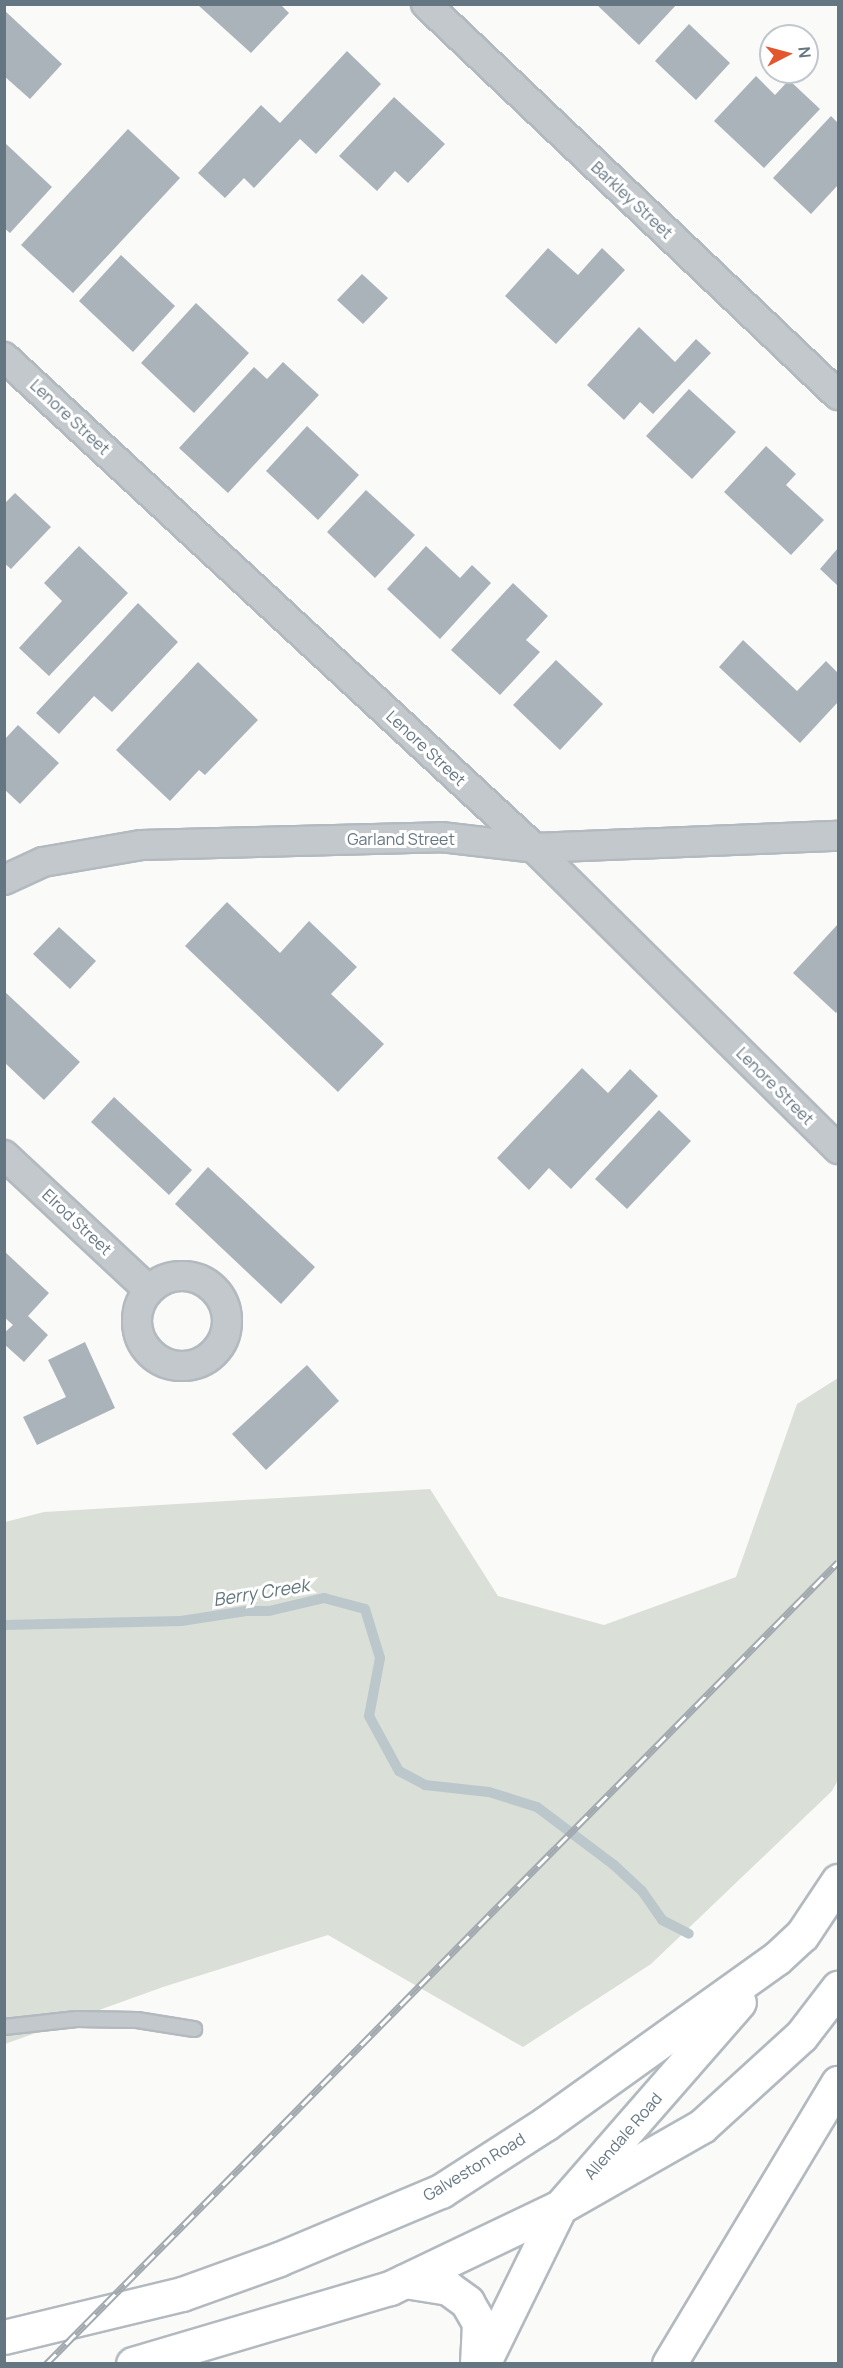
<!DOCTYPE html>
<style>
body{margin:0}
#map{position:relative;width:843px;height:2368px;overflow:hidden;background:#fafaf8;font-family:Manrope,sans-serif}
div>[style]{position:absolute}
.green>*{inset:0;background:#dadfd7}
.stream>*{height:10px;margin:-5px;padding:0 5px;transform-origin:5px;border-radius:5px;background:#bbc7cb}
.building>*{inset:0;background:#aab3b9}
.roads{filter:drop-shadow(2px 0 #b3babf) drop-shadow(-2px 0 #b3babf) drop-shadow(0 2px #b3babf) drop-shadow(0 -2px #b3babf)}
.service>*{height:14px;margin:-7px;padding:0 7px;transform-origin:7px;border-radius:7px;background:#c3c8cc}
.minor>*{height:28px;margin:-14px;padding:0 14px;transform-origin:14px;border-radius:14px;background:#c3c8cc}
.minor>.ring{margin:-14px;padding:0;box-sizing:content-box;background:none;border:28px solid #c3c8cc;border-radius:50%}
.secondary>*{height:33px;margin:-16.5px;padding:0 16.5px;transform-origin:16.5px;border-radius:16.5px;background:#fff}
.rail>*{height:7px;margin-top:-3.5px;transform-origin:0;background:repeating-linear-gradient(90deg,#fff 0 14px,#a2aab0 0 28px);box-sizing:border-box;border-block:2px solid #a2aab0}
span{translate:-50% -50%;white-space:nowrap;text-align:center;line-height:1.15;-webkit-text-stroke:6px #fff;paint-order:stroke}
.street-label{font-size:16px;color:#657683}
.water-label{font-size:18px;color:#60757c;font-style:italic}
.frame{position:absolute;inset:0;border:6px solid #657683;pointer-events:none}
.north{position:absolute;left:759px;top:24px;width:60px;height:60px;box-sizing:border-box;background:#fff;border:2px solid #c1c8cd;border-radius:50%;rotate:84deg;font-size:16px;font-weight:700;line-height:24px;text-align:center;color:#657683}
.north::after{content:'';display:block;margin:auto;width:21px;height:27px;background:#e4572e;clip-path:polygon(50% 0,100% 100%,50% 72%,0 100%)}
</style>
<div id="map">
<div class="green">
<i style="clip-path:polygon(838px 1378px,838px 1780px,832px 1791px,651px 1964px,523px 2047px,328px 1935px,163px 1987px,5px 2044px,5px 1522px,44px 1512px,430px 1489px,498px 1596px,604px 1625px,736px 1577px,797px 1404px)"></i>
</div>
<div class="stream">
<i style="left:4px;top:1625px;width:177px;rotate:-1.3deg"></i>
<i style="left:181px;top:1621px;width:66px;rotate:-8.7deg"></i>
<i style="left:246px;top:1611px;width:23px"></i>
<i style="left:269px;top:1611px;width:57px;rotate:-13.3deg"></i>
<i style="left:324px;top:1598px;width:42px;rotate:15deg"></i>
<i style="left:365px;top:1609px;width:51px;rotate:73deg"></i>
<i style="left:380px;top:1658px;width:59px;rotate:100.7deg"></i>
<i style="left:369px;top:1716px;width:63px;rotate:61.4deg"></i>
<i style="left:399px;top:1771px;width:30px;rotate:28deg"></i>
<i style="left:425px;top:1785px;width:64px;rotate:6.2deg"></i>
<i style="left:489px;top:1792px;width:50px;rotate:17.4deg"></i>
<i style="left:537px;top:1807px;width:96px;rotate:37deg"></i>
<i style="left:614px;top:1865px;width:38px;rotate:43deg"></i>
<i style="left:642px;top:1891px;width:35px;rotate:55deg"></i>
<i style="left:662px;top:1920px;width:30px;rotate:27deg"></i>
</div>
<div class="building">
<i style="clip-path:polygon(596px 4px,677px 4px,639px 45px)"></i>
<i style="clip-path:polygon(198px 5px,281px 5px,289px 13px,251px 53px)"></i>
<i style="clip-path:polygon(4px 10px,62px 64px,30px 99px,4px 76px)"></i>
<i style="clip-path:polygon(689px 24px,730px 63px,696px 100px,655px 61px)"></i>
<i style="clip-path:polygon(347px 51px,381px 84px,316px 154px,300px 139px,254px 188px,244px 178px,225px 198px,198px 173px,261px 105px,280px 123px)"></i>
<i style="clip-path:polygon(756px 76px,775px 95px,789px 80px,820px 109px,764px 168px,714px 121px)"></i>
<i style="clip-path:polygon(394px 97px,445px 144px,408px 183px,395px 171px,377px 191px,339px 156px)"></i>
<i style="clip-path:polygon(831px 116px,838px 123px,838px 185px,811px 214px,773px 178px)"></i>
<i style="clip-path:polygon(128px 129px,180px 178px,73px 293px,21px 245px)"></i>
<i style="clip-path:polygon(4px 142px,52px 187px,10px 233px,4px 228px)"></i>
<i style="clip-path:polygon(548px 248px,578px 275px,602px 248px,625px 270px,556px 344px,505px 296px)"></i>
<i style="clip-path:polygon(121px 255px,175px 306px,133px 352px,79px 301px)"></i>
<i style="clip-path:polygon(362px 274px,388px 298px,363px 324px,337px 300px)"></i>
<i style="clip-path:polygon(196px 303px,249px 353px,194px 413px,141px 363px)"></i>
<i style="clip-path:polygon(639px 327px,675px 362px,696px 339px,711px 353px,653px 414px,640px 402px,624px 420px,587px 385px)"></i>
<i style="clip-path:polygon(283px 362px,319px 395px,228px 493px,179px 448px,254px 367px,267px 379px)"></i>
<i style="clip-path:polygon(689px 389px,736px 432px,692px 479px,646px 436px)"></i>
<i style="clip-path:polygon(307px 426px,359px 475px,318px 520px,266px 471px)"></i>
<i style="clip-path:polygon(766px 446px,796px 474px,786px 485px,824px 520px,791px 555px,724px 492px)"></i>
<i style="clip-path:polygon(366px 490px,415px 535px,375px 578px,327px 532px)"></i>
<i style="clip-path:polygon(15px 493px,51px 527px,11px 569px,4px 563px,4px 504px)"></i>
<i style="clip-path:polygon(79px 546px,128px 593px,49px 676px,19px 648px,62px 601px,44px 583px)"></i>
<i style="clip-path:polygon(426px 546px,460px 578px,472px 565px,491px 583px,440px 639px,387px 589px)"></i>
<i style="clip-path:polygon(838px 548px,838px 586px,820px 569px)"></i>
<i style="clip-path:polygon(513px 583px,548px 616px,526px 640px,540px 652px,500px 695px,451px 650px)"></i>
<i style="clip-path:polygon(138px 603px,178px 642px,112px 712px,94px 696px,59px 734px,36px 713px)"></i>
<i style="clip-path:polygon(743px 640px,797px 691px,826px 661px,838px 673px,838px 702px,800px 743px,719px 667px)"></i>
<i style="clip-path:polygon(556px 660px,603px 704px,560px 750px,513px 705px)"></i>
<i style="clip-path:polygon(198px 662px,258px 720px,205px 775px,199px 770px,170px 801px,116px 750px)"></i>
<i style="clip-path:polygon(18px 725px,59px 763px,20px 804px,4px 789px,4px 740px)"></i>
<i style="clip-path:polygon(227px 902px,280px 953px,309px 921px,357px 967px,331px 994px,384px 1044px,338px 1092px,185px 946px)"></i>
<i style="clip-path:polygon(838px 924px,838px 1011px,836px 1013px,793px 973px)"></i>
<i style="clip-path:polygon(59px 927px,96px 961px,70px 989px,33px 954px)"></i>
<i style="clip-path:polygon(4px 991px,80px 1062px,44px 1100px,4px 1062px)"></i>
<i style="clip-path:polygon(582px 1068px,608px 1093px,630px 1069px,658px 1096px,571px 1189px,549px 1168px,529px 1190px,497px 1158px)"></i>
<i style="clip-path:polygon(114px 1097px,192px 1170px,169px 1195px,91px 1122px)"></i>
<i style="clip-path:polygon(659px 1110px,691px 1141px,627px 1209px,595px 1179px)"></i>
<i style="clip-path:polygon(208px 1167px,315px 1267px,281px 1304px,175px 1204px)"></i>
<i style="clip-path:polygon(4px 1251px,49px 1293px,28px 1316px,48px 1335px,24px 1362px,4px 1344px,4px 1333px,13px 1325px,4px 1317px)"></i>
<i style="clip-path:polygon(85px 1342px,115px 1408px,37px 1445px,23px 1417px,66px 1397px,48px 1360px)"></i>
<i style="clip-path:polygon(307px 1365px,339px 1401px,266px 1470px,232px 1434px)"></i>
</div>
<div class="roads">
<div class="service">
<i style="left:4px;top:2027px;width:73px;rotate:-6.3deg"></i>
<i style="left:77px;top:2019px;width:60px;rotate:1deg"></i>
<i style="left:137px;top:2020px;width:58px;rotate:9deg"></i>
</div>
<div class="minor">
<i style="left:426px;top:4px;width:568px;rotate:43.5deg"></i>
<i style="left:4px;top:357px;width:722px;rotate:42.81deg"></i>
<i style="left:534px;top:848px;width:428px;rotate:44.7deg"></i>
<i style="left:4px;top:880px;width:43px;rotate:-24.8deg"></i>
<i style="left:43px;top:862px;width:99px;rotate:-9.8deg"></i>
<i style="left:141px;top:845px;width:300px;rotate:-1.5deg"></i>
<i style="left:441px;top:837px;width:94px;rotate:6.7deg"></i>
<i style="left:534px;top:848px;width:304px;rotate:-2.3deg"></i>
<i style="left:4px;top:1155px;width:198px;rotate:43deg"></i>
<i class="ring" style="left:137px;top:1276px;width:62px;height:62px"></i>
</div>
<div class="secondary">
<i style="left:405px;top:2281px;width:44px;rotate:9.2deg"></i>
<i style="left:448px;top:2288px;width:24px;rotate:36deg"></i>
<i style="left:467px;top:2302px;width:24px;rotate:60deg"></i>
<i style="left:479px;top:2323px;width:41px;rotate:92.8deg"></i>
<i style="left:4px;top:2337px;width:183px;rotate:-13.6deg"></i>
<i style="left:182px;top:2294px;width:103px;rotate:-19.8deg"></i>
<i style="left:279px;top:2259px;width:176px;rotate:-22.8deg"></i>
<i style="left:441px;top:2191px;width:124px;rotate:-32.8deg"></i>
<i style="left:545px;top:2124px;width:285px;rotate:-35.6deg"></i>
<i style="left:777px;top:1958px;width:34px;rotate:-43deg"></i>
<i style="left:802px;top:1935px;width:65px;rotate:-56.3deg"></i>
<i style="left:133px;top:2364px;width:268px;rotate:-16.5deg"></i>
<i style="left:390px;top:2288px;width:188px;rotate:-25.5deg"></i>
<i style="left:560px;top:2207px;width:163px;rotate:-29.7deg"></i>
<i style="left:702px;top:2126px;width:134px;rotate:-42.3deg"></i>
<i style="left:801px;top:2036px;width:61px;rotate:-52.4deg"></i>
<i style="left:483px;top:2364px;width:175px;rotate:-63.9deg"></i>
<i style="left:560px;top:2207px;width:272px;rotate:-48.9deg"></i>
<i style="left:669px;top:2364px;width:328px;rotate:-59deg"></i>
</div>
</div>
<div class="rail">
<i style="left:46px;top:2364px;width:1127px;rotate:-45.36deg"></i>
</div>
<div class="street-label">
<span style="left:632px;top:200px;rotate:43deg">Barkley Street</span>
<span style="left:70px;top:417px;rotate:43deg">Lenore Street</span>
<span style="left:426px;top:748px;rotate:43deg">Lenore Street</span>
<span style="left:401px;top:839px">Garland Street</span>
<span style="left:775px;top:1086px;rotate:45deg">Lenore Street</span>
<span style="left:77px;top:1222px;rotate:43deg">Elrod Street</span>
<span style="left:623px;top:2136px;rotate:-49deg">Allendale Road</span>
<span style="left:474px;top:2167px;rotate:-31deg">Galveston Road</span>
</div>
<div class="water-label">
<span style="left:261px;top:1592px;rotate:-9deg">Berry Creek</span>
</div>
<div class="frame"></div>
<div class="north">N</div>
</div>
